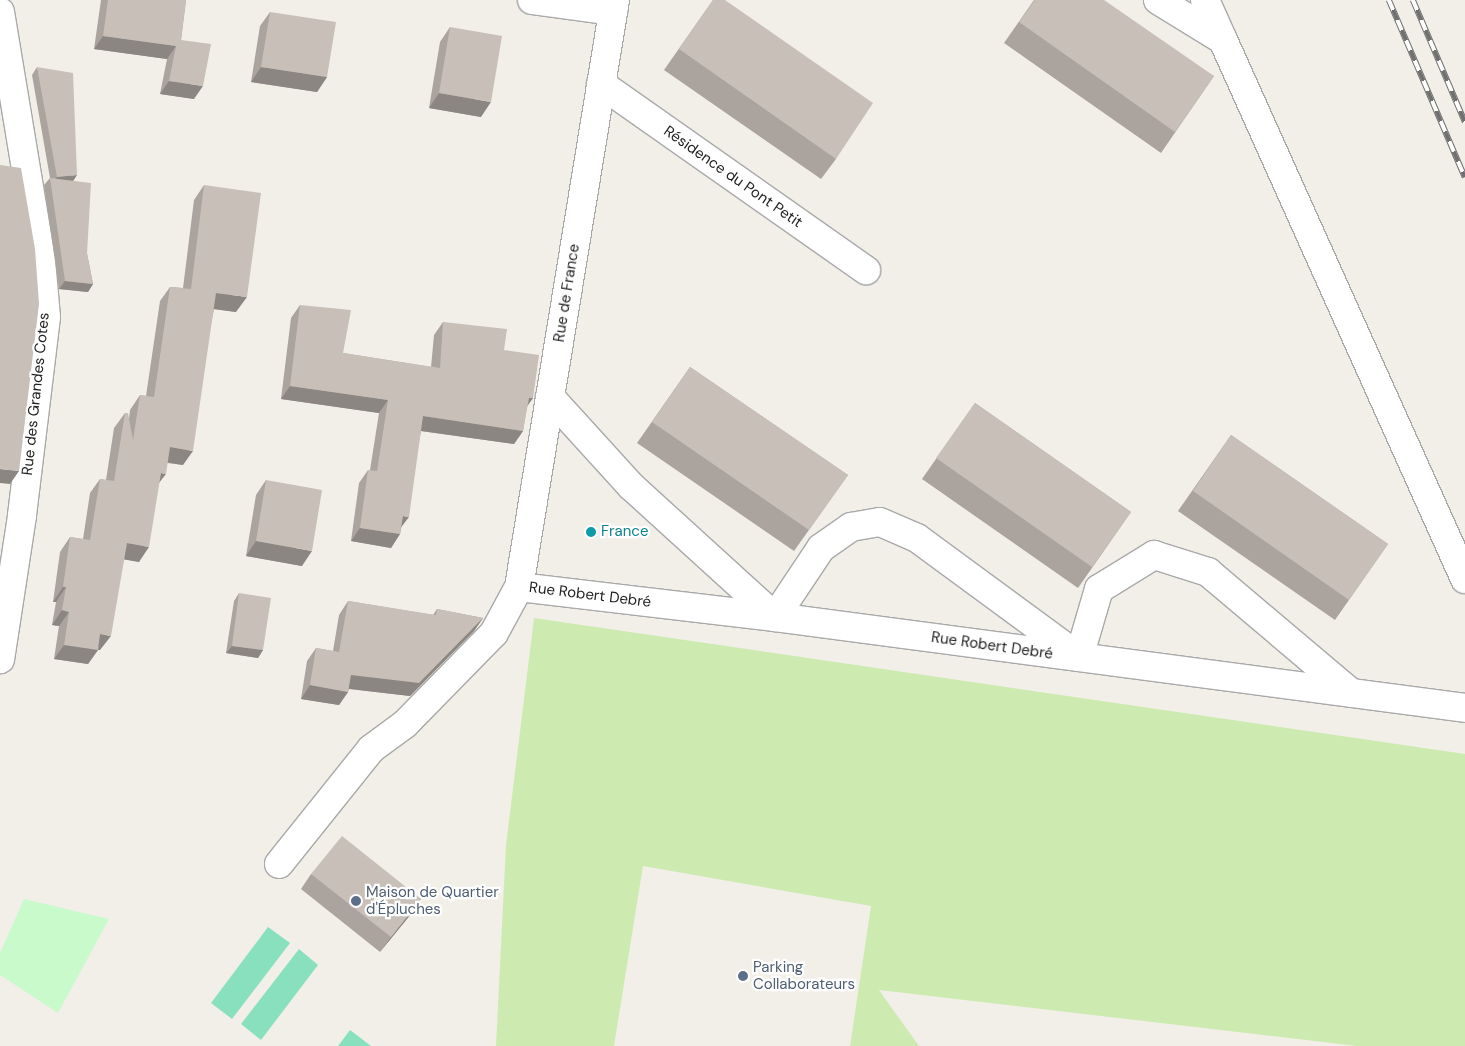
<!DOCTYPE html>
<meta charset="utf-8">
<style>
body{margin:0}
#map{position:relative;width:1465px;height:1046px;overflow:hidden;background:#f2efe9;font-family:"DM Sans",sans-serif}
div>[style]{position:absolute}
.grass>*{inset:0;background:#cdebb0}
.park>*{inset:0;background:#c8facc}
.pitch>*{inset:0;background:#88e0be}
.roads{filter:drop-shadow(1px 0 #a9a9a9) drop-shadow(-1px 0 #a9a9a9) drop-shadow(0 1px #a9a9a9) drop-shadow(0 -1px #a9a9a9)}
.minor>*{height:28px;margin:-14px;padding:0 14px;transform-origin:14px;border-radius:14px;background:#fff}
.rail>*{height:5.5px;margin-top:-2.75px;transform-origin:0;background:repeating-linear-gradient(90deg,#fff 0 11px,#707070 0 22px);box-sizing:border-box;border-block:1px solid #707070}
.wall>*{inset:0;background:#aba49e}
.shaded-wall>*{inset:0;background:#8b8681}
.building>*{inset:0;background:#c7bfb8}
.dots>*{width:14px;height:14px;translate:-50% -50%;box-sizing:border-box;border:2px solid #fff;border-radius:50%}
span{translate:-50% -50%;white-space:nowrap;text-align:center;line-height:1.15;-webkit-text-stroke:4.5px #fff;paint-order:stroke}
.street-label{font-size:15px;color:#222}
.culture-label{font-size:15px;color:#0d838f}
.left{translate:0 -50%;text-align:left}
.service-label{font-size:15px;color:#4e5e75}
</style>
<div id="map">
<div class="grass">
<i style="clip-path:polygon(534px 618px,1465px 754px,1465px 1046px,1357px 1046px,879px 990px,919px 1046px,850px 1046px,871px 906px,643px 866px,614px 1046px,496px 1046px,506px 845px)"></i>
</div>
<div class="park">
<i style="clip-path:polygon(24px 899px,109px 919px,58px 1013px,0 975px,0 953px)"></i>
</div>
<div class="pitch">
<i style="clip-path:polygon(268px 927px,290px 943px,232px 1019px,211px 1003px)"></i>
<i style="clip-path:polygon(299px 949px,318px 965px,261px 1040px,241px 1024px)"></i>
<i style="clip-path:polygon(350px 1030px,371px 1046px,338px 1046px)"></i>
</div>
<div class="roads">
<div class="minor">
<i style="left:532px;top:0;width:82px;rotate:7.7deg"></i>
<i style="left:1158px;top:0;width:76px;rotate:31.6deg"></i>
<i style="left:1223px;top:40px;width:44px;rotate:-114.2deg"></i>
<i style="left:0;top:12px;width:251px;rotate:80.6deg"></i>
<i style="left:41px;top:260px;width:57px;rotate:85deg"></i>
<i style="left:46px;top:317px;width:200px;rotate:96.9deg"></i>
<i style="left:22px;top:516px;width:145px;rotate:98.7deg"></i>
<i style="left:1223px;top:40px;width:591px;rotate:65.82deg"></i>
<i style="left:601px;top:84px;width:324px;rotate:35.1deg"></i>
<i style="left:550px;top:397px;width:120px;rotate:47.7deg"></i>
<i style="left:631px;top:486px;width:195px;rotate:42.3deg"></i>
<i style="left:775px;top:617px;width:83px;rotate:-56.3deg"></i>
<i style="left:821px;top:548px;width:37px;rotate:-35deg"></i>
<i style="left:851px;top:527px;width:29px;rotate:-10deg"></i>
<i style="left:880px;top:522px;width:40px;rotate:23.4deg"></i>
<i style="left:917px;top:538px;width:201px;rotate:36.3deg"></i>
<i style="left:1079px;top:657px;width:71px;rotate:-73.6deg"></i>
<i style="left:1099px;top:589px;width:65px;rotate:-31.7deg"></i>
<i style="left:1154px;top:555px;width:57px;rotate:17.5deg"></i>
<i style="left:1208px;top:572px;width:187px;rotate:40.2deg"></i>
<i style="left:519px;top:587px;width:258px;rotate:6.7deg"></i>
<i style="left:775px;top:617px;width:696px;rotate:7.51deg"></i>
<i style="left:279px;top:864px;width:147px;rotate:-51.3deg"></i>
<i style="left:371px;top:749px;width:42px;rotate:-36.3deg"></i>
<i style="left:405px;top:724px;width:127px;rotate:-45.6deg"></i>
<i style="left:494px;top:633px;width:52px;rotate:-61.5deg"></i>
<i style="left:519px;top:587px;width:595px;rotate:-80.71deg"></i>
</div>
</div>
<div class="rail">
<i style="left:1389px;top:0;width:193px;rotate:66.8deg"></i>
<i style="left:1413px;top:0;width:133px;rotate:66.9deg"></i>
</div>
<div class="wall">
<i style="clip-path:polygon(101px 0,186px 0,181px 40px,194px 99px,160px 94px,167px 59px,94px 49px)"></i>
<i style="clip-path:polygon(713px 0,836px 159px,821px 179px,664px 70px)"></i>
<i style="clip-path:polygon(1034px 0,1214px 76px,1161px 153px,1004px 43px)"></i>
<i style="clip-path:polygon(270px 12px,327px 77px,317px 92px,251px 82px,260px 26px)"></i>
<i style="clip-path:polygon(450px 27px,481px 117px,429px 108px,440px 42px)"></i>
<i style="clip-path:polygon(37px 67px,73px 181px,93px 284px,88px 292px,59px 289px,44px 185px,50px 178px,32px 75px)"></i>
<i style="clip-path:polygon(204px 185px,236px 312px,214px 309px,183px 465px,167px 463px,159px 482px,139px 562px,124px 559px,100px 650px,98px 650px,88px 664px,54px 659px,59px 626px,52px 625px,56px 602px,53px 602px,60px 552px,70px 537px,83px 539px,90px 493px,100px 479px,106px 480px,114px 428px,125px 413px,129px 419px,130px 410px,140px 395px,146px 396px,160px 301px,170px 287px,183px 288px,194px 200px)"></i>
<i style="clip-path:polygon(300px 305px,343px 353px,431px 367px,434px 335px,443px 322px,504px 350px,533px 398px,527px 406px,523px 431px,514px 444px,421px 431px,400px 534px,391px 548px,351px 541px,359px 483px,368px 470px,370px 470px,379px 413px,281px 399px,291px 318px)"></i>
<i style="clip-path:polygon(690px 367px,848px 475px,794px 551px,637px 443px)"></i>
<i style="clip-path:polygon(975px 403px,1131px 512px,1078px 588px,922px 479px)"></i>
<i style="clip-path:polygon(1231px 435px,1388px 544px,1335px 620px,1178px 511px)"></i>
<i style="clip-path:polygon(266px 480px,302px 566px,246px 556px,256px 495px)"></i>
<i style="clip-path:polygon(239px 593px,263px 650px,258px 658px,226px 653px,234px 601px)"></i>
<i style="clip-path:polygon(348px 601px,433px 615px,437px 609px,483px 618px,474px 631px,410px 696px,349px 689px,348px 692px,339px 705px,301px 699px,307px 661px,316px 648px,333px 651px,339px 615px)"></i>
<i style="clip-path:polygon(311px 874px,421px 899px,411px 914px,380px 952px,301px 889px)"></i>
</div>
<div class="shaded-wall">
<i style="clip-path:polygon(103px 36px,176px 46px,167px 59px,94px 49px)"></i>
<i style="clip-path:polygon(261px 67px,327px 77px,317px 92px,251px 82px)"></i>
<i style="clip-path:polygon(169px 81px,203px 86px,194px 99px,160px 94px)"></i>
<i style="clip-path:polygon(439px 93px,491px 102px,481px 117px,429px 108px)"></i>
<i style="clip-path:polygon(77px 175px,72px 183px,52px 185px,57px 177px)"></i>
<i style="clip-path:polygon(65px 281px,93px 284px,88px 292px,59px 289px)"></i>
<i style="clip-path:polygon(216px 293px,247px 297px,236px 312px,206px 308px)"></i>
<i style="clip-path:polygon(290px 386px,388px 400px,379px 413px,281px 399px)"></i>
<i style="clip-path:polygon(529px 398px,533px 398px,523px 412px)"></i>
<i style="clip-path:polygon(423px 416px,523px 431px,514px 444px,414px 430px)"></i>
<i style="clip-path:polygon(170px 447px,193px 451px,183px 465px,159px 461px)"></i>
<i style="clip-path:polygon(0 469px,19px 471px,10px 484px,0 483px)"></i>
<i style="clip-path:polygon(161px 473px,166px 474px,155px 488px)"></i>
<i style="clip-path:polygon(403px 516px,409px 517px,399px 530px)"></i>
<i style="clip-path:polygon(360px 528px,400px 534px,391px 548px,351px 541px)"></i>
<i style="clip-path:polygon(256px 541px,312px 551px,302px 566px,246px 556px)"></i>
<i style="clip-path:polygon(127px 543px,149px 547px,139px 562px,116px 558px)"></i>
<i style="clip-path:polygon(63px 587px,66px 587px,56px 602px,53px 602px)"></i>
<i style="clip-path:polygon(62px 610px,69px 612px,59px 626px,52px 625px)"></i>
<i style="clip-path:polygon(483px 618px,474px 631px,410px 696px,342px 688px,351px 675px)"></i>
<i style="clip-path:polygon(100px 634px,111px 636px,100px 650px,98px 650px,88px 664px,54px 659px,64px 645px)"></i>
<i style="clip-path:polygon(232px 646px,263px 650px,258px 658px,226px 653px)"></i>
<i style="clip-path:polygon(310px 685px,348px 692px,339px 705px,301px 699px)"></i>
<i style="clip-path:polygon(421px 899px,411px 914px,380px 952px,391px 937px)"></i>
</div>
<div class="building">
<i style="clip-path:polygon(108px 0,186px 0,181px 40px,211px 44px,203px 86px,169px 81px,176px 46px,103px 36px)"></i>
<i style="clip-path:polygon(713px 0,725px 0,873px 103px,836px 159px,679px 49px)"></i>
<i style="clip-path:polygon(1035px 0,1104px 0,1214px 76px,1175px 132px,1019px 22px)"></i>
<i style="clip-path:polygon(270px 12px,336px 22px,327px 77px,261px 67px)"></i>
<i style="clip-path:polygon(450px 27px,502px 36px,491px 102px,439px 93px)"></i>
<i style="clip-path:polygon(37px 67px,73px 73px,77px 175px,57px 177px)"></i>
<i style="clip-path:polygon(0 165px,21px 168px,35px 249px,39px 304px,19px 471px,0 469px)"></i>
<i style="clip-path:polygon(50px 178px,91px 183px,87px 254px,93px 284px,65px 281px)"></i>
<i style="clip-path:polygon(204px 185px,261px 193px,247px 297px,216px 293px,193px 451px,170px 447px,166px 474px,161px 473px,149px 547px,127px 543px,111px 636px,100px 634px,98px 650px,64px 645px,69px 612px,62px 610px,66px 587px,63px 587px,70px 537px,90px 540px,100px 479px,114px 481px,125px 413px,128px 413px,133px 440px,140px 395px,154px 397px,170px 287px,191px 289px)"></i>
<i style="clip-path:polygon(300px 305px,351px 310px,343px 353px,440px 368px,443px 322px,507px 329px,504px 350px,539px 355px,533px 398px,529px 398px,523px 431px,423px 416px,409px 517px,403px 516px,400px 534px,360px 528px,368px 470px,377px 471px,388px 400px,290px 386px)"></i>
<i style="clip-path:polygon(690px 367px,848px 475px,809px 530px,652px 422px)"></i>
<i style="clip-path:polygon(975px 403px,1131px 512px,1092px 567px,936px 458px)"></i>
<i style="clip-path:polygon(1231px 435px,1388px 544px,1349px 600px,1193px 491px)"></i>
<i style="clip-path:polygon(266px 480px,322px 490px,312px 551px,256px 541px)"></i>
<i style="clip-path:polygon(239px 593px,271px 598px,263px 650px,232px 646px)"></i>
<i style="clip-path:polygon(348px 601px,436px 615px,437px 609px,483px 618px,419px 683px,351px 675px,348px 692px,310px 685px,316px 648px,339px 652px)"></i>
<i style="clip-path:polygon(342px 836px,421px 899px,391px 937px,311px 874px)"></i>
</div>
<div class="dots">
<i style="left:591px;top:532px;background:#0f9aa8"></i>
<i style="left:356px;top:901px;background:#5c6f8a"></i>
<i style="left:743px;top:976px;background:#5c6f8a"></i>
</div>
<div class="street-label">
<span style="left:733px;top:177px;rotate:35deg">Résidence du Pont Petit</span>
<span style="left:567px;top:293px;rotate:-81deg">Rue de France</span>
<span style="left:36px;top:394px;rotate:-84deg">Rue des Grandes Cotes</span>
<span style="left:590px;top:595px;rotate:7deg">Rue Robert Debré</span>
<span style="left:992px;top:646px;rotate:8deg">Rue Robert Debré</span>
</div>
<div class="culture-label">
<span class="left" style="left:601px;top:532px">France</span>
</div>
<div class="service-label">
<span class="left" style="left:366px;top:901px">Maison de Quartier<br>d'Épluches</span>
<span class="left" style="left:753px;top:976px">Parking<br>Collaborateurs</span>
</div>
</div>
